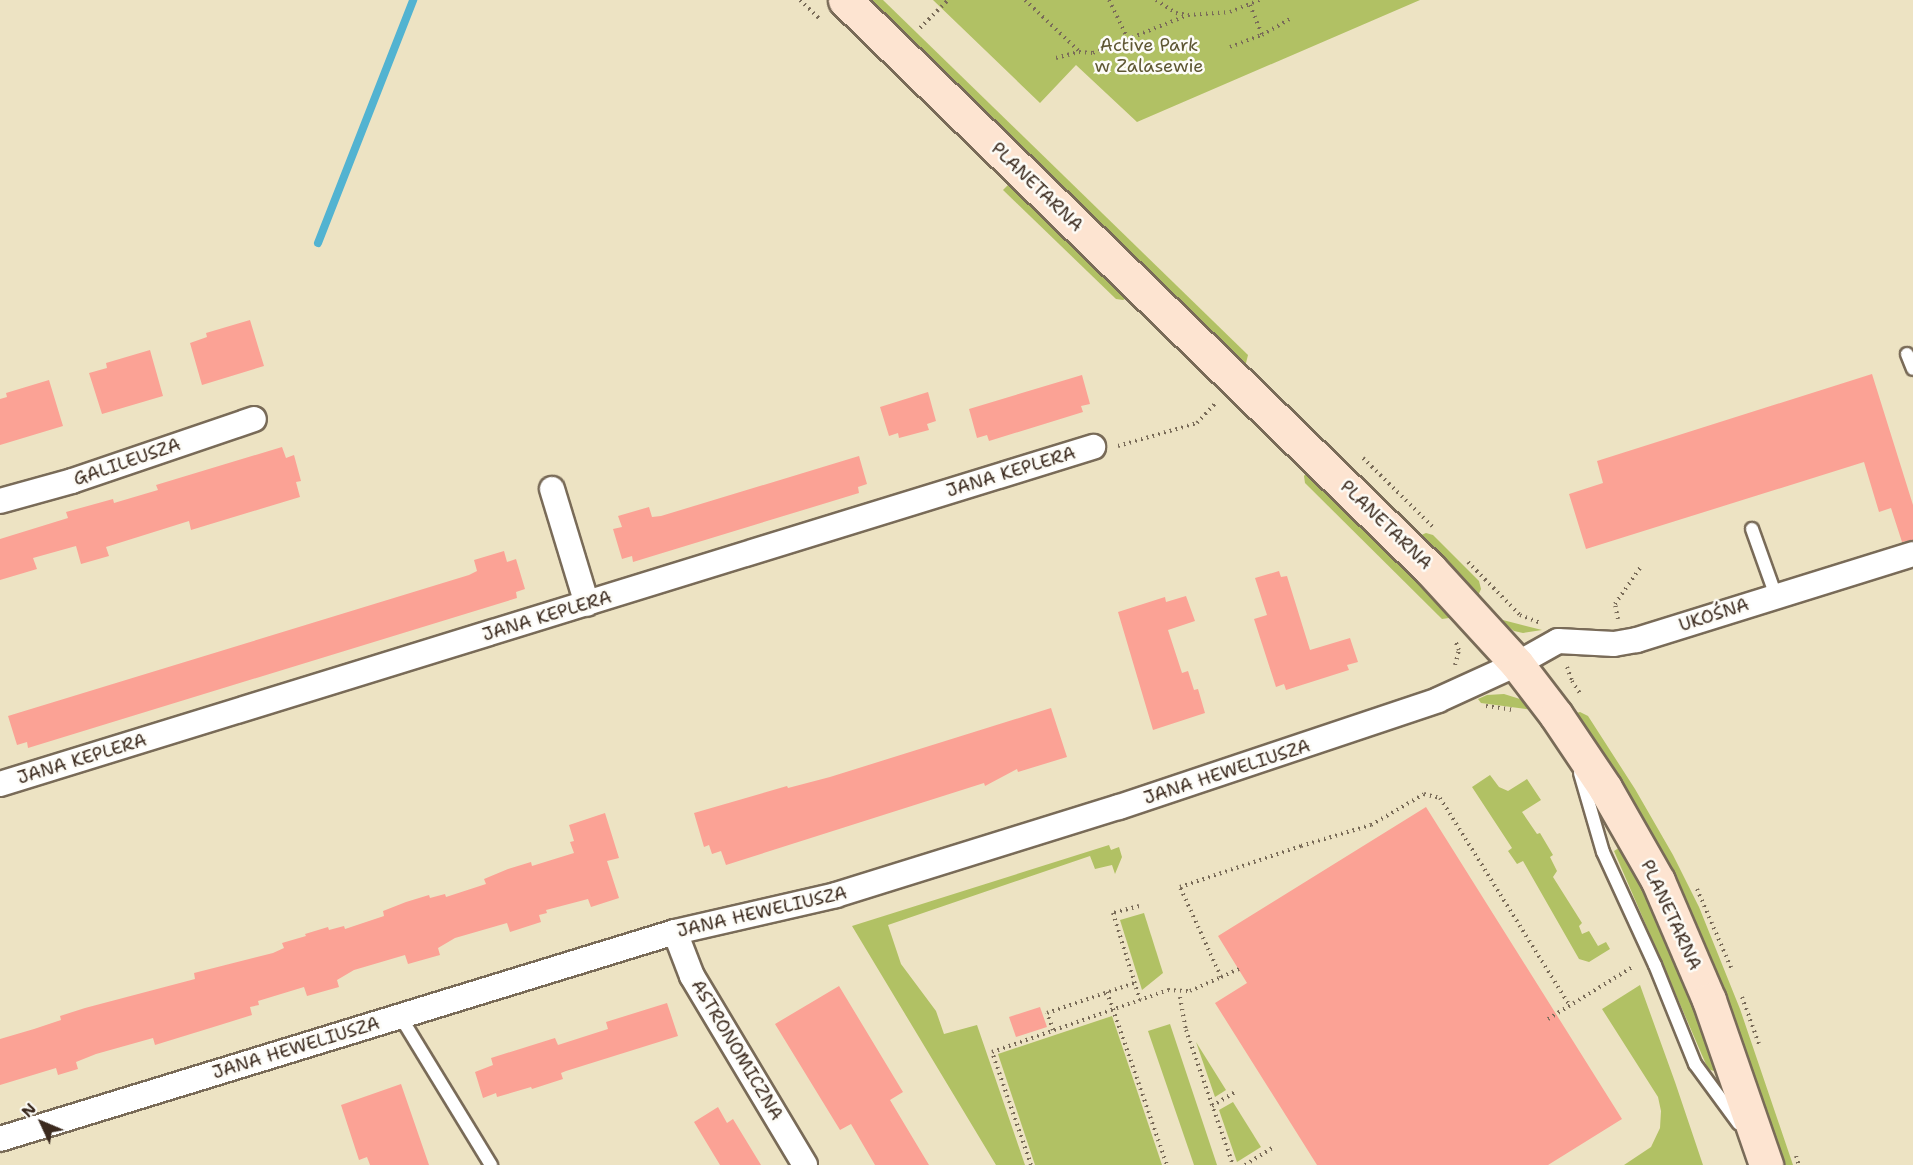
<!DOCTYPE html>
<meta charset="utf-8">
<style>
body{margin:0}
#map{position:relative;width:1913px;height:1165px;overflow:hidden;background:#ede3c3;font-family:"Shantell Sans",sans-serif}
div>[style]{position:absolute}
.green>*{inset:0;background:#b1c164}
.stream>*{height:8px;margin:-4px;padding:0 4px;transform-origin:4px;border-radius:4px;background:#52b3d1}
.building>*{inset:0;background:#fba295}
.path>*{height:4px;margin-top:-2px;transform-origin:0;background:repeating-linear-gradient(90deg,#796b58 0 1.5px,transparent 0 6px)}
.roads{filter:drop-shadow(2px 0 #796b58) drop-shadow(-2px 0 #796b58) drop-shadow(0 2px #796b58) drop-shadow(0 -2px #796b58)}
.lane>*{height:12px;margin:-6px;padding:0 6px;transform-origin:6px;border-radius:6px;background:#fff}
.street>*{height:24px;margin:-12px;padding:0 12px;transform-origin:12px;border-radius:12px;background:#fff}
.secondary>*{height:33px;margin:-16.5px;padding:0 16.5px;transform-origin:16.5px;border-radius:16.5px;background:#fde4d1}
span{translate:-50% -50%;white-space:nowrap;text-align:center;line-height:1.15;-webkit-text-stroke:5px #fdfcf7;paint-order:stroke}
.park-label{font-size:18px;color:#5e5733}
.street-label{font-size:18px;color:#3b2a1e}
.north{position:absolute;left:12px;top:1093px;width:60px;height:60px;-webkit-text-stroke:4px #fdfcf7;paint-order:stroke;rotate:314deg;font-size:16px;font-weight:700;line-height:24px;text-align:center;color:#3b2a1e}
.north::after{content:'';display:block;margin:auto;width:21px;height:27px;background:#3b2a1e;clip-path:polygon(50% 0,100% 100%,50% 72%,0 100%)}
</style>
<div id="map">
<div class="green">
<i style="clip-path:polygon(867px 0,883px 0,1248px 355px,1245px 367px)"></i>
<i style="clip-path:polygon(933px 0,1420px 0,1137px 122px,1076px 65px,1040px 103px)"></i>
<i style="clip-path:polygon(1014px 184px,1129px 297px,1123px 300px,1116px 299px,1003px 190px,1008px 185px)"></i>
<i style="clip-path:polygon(1308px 470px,1456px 617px,1442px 619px,1305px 483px,1304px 476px)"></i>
<i style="clip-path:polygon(1426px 533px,1433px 535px,1479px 581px,1481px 589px,1478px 596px,1419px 536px)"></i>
<i style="clip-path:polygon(1499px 619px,1542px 630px,1523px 633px,1514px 631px)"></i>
<i style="clip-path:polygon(1504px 694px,1520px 699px,1533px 710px,1481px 703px,1478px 699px,1487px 695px)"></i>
<i style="clip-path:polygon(1580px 712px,1588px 716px,1635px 789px,1673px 855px,1699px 907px,1740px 1009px,1793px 1165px,1783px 1165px,1726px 1002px,1696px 927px,1671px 874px,1573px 714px)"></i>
<i style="clip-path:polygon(1490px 775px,1499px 787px,1508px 791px,1527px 779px,1541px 800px,1522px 812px,1537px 834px,1540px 833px,1553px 855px,1550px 857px,1557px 871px,1553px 877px,1582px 923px,1579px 926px,1582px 934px,1589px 931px,1598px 946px,1606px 942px,1610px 949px,1589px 962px,1579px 959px,1523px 861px,1517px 864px,1508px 851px,1512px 848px,1472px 787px)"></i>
<i style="clip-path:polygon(1109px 845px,1111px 850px,1119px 847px,1122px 857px,1115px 874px,1112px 865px,1095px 869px,1090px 856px,888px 925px,901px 964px,936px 1011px,944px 1034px,977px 1025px,1025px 1165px,996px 1165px,852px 926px)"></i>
<i style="clip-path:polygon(1622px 846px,1676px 953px,1717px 1070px,1714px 1071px,1708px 1069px,1614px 851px)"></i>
<i style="clip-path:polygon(1144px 913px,1163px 973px,1142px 990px,1120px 920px)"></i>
<i style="clip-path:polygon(1640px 985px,1675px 1082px,1703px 1165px,1624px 1165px,1651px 1147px,1660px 1128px,1661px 1111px,1658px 1097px,1602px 1009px)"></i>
<i style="clip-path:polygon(1112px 1016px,1162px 1165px,1035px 1165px,998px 1054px)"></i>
<i style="clip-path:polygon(1170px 1024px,1217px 1165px,1194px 1165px,1148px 1031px)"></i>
<i style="clip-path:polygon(1196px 1042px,1226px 1090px,1215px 1097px)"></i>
<i style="clip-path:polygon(1233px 1102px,1261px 1147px,1237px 1162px,1219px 1110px)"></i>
</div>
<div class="stream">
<i style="left:318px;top:243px;width:261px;rotate:-68.6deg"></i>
</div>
<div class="building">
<i style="clip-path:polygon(250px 320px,264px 366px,202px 385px,190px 343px,207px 337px,206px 333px)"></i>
<i style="clip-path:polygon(150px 350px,163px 396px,102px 414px,89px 373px,107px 368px,106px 363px)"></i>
<i style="clip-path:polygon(1872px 374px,1913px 505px,1913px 540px,1902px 542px,1891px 508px,1879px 512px,1864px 462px,1586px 549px,1569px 494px,1603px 483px,1597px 461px)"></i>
<i style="clip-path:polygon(1082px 375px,1090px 404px,1081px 406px,1083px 412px,989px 441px,987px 435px,977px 438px,969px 409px)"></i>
<i style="clip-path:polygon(49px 380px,63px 426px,0 445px,0 399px,7px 397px,6px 393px)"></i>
<i style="clip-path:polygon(928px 392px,936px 421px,927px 424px,929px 430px,899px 438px,898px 433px,889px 436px,880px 407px)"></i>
<i style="clip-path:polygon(282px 447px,286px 458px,294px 455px,301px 481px,296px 482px,300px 497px,191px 530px,189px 521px,106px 547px,109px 556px,81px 564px,76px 546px,33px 558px,37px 569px,0 580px,0 539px,68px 518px,66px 512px,113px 499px,114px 503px,158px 490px,156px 485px)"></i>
<i style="clip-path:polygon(859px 456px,867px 484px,858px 487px,859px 493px,633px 562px,632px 556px,622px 559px,613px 529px,622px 527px,618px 516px,649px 507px,652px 517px,661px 516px)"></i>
<i style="clip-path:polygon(504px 551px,507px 562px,516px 559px,525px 589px,516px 592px,517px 598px,28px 748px,27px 742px,17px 745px,8px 716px,469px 575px,477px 571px,474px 560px)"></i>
<i style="clip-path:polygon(1279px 571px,1281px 577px,1287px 576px,1310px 650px,1350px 638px,1358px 662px,1347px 665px,1349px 670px,1286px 690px,1284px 684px,1276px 687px,1254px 619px,1267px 615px,1255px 578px)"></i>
<i style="clip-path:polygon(1186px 596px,1195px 621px,1168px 630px,1182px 673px,1188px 671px,1194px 690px,1198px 689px,1205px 713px,1153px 730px,1118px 612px,1165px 597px,1166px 602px)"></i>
<i style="clip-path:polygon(1051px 708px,1067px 757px,1018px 772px,1017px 769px,985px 786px,984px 783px,726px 865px,721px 851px,712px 854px,709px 845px,704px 847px,694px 813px,787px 786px,788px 788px,830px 777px)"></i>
<i style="clip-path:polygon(1426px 807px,1622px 1119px,1548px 1165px,1317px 1165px,1215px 1003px,1247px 983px,1218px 936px)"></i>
<i style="clip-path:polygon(605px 813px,619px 858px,607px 861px,619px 898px,591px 907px,588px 899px,546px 910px,547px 913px,539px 915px,541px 922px,510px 932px,507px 923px,455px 938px,438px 948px,440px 955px,408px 964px,405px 955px,354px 970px,337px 980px,339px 987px,307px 996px,304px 987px,258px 1001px,259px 1005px,250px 1007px,252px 1015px,220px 1025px,155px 1045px,153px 1038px,96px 1054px,76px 1062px,78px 1069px,58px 1075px,56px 1068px,0 1085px,0 1039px,34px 1029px,61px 1020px,60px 1016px,85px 1008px,195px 979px,194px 973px,273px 953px,284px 948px,282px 943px,306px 936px,305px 934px,328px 927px,329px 930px,344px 926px,345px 929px,384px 916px,383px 911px,406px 902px,429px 895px,430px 898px,445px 894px,446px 897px,486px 884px,484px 879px,508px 869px,531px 862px,532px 866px,574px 853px,570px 842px,574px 841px,569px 825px)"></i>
<i style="clip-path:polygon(839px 986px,903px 1092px,890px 1100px,929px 1165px,875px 1165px,851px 1124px,840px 1130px,775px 1024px)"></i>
<i style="clip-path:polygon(667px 1003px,678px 1036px,566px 1071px,561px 1073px,563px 1079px,532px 1089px,531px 1087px,497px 1097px,496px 1093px,483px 1098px,475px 1072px,493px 1065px,491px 1058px,555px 1038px,558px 1045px,608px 1029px,606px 1022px)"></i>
<i style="clip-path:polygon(1040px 1007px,1047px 1027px,1016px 1037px,1009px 1017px)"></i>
<i style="clip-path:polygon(401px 1084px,429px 1165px,370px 1165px,367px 1157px,359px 1160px,341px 1105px)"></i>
<i style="clip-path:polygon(718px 1107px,727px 1123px,733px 1119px,761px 1165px,720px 1165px,694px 1122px)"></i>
</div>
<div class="path">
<i style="left:800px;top:0;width:29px;rotate:44deg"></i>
<i style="left:1025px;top:0;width:74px;rotate:43.4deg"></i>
<i style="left:1109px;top:0;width:41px;rotate:64.1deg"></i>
<i style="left:1156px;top:0;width:24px;rotate:33deg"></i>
<i style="left:1176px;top:13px;width:12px;rotate:9deg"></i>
<i style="left:1188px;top:15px;width:42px;rotate:-4.1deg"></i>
<i style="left:1230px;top:12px;width:32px;rotate:-22deg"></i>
<i style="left:1250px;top:5px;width:32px;rotate:68deg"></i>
<i style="left:920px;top:28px;width:40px;rotate:-45deg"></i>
<i style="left:1230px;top:47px;width:34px;rotate:-21deg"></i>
<i style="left:1262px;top:35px;width:32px;rotate:-30deg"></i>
<i style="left:1056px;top:58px;width:24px;rotate:-15deg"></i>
<i style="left:1079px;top:52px;width:14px;rotate:4deg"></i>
<i style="left:1093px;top:53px;width:102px;rotate:-21.8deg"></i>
<i style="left:1118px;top:446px;width:82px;rotate:-16.2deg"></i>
<i style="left:1197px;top:423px;width:26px;rotate:-47deg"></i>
<i style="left:1363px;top:458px;width:98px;rotate:44.6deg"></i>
<i style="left:1468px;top:562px;width:74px;rotate:45.5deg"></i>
<i style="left:1520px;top:615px;width:22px;rotate:21deg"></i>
<i style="left:1618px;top:619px;width:15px;rotate:-101deg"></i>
<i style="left:1615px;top:604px;width:47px;rotate:-55.3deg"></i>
<i style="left:1455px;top:665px;width:16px;rotate:-75deg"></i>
<i style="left:1459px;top:650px;width:8px;rotate:-113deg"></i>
<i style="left:1567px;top:667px;width:15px;rotate:70deg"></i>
<i style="left:1572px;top:681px;width:17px;rotate:57deg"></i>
<i style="left:1486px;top:706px;width:28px;rotate:8deg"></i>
<i style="left:1697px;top:889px;width:88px;rotate:66.6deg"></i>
<i style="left:1139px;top:906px;width:27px;rotate:165deg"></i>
<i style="left:1113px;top:913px;width:91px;rotate:72.8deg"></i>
<i style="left:1239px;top:969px;width:20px;rotate:156deg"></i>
<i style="left:1221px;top:977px;width:99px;rotate:-114.5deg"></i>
<i style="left:1180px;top:887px;width:128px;rotate:-18.7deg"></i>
<i style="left:1301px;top:846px;width:73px;rotate:-16.7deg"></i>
<i style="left:1371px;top:825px;width:61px;rotate:-30.3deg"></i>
<i style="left:1424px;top:794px;width:16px;rotate:14deg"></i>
<i style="left:1440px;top:798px;width:245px;rotate:58deg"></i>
<i style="left:1107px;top:992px;width:183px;rotate:70.9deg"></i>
<i style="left:1180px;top:997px;width:34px;rotate:80deg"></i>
<i style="left:1186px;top:1030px;width:143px;rotate:70.8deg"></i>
<i style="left:1742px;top:997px;width:53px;rotate:70.2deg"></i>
<i style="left:1548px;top:1019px;width:101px;rotate:-31.6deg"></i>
<i style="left:1053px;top:1030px;width:18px;rotate:-109deg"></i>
<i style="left:1047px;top:1013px;width:92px;rotate:-19deg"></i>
<i style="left:1212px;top:1106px;width:29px;rotate:-31deg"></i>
<i style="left:1796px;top:1156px;width:9px;rotate:72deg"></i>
<i style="left:1031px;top:1165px;width:120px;rotate:-109deg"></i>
<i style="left:992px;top:1052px;width:187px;rotate:-19.4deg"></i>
<i style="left:1168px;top:990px;width:22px;rotate:3deg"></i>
<i style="left:1190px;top:991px;width:34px;rotate:-24deg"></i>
<i style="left:1245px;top:1165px;width:32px;rotate:-32deg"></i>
</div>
<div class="roads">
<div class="lane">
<i style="left:1907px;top:354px;width:16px;rotate:68deg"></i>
<i style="left:1752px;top:529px;width:71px;rotate:70.3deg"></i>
<i style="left:1580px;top:773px;width:82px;rotate:73.8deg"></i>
<i style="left:1603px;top:852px;width:124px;rotate:65.3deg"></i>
<i style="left:1655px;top:965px;width:107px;rotate:68deg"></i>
<i style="left:1695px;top:1064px;width:74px;rotate:53.7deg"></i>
<i style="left:400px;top:1016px;width:175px;rotate:58.6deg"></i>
</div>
<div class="street">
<i style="left:552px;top:489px;width:120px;rotate:73.1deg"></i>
<i style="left:0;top:501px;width:75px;rotate:-15.5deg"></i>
<i style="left:72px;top:481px;width:192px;rotate:-18.8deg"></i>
<i style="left:0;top:784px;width:1144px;rotate:-17.14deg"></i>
<i style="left:675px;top:932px;width:47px;rotate:68.9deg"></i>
<i style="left:692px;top:976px;width:220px;rotate:59.1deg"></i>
<i style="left:0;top:1139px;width:706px;rotate:-17.05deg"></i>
<i style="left:675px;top:932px;width:165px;rotate:-12.9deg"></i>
<i style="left:836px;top:895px;width:296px;rotate:-17.3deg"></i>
<i style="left:1119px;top:807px;width:336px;rotate:-18.5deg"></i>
<i style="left:1438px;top:700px;width:87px;rotate:-24.5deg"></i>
<i style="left:1517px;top:664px;width:47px;rotate:-29.3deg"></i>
<i style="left:1558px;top:641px;width:56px;rotate:3.1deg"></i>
<i style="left:1614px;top:644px;width:23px;rotate:-10deg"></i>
<i style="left:1637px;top:640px;width:289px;rotate:-17.3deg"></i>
</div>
<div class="secondary">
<i style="left:845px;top:0;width:816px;rotate:44.21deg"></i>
<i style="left:1430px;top:569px;width:129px;rotate:47.5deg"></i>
<i style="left:1517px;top:664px;width:64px;rotate:52.6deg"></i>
<i style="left:1556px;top:715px;width:88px;rotate:56.1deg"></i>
<i style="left:1605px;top:788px;width:107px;rotate:60.3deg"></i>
<i style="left:1658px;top:881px;width:129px;rotate:66.8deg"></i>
<i style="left:1709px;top:1000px;width:175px;rotate:70.9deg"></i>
</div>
</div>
<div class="park-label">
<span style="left:1149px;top:56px">Active Park<br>w Zalasewie</span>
</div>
<div class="street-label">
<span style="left:1037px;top:187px;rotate:44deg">PLANETARNA</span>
<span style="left:127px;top:462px;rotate:-19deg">GALILEUSZA</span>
<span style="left:1011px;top:472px;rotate:-17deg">JANA KEPLERA</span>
<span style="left:1386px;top:525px;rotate:44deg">PLANETARNA</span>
<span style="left:1714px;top:615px;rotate:-18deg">UKOŚNA</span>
<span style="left:547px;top:616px;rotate:-17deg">JANA KEPLERA</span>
<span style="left:82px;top:759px;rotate:-17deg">JANA KEPLERA</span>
<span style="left:1227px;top:772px;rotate:-18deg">JANA HEWELIUSZA</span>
<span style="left:762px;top:912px;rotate:-13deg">JANA HEWELIUSZA</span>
<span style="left:1671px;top:915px;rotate:65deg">PLANETARNA</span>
<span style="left:296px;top:1048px;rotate:-17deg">JANA HEWELIUSZA</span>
<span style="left:737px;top:1050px;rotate:59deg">ASTRONOMICZNA</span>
</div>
<div class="north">N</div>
</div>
